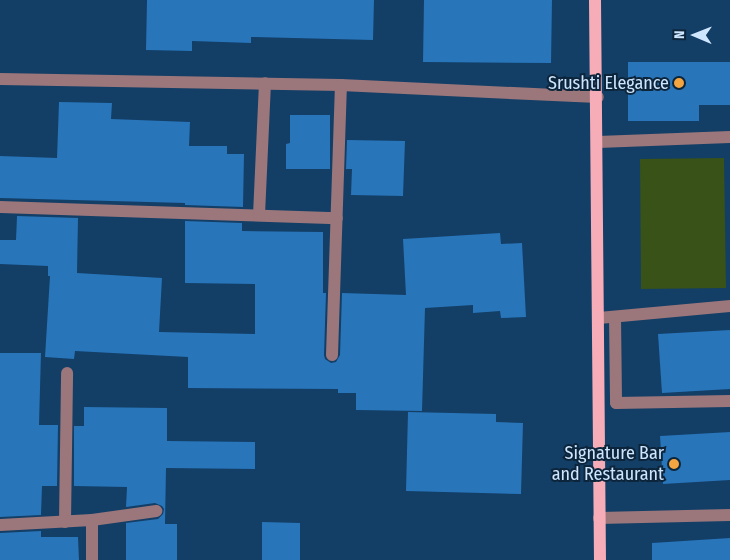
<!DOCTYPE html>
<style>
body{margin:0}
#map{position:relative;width:730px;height:560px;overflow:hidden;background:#133e66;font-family:"Fira Sans Condensed",sans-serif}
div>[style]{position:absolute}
.green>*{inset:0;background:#395218}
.building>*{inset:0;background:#2875ba}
.minor>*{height:12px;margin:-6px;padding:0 6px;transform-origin:6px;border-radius:6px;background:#9b767b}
.major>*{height:12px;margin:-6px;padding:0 6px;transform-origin:6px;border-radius:6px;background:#f7adb7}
.dots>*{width:14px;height:14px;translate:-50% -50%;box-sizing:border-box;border:2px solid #0d253b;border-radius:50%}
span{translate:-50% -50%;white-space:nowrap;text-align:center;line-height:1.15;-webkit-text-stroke:4px #0d253b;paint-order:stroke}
.poi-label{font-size:18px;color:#cfe6ff}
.right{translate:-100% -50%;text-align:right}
.north{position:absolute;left:670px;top:10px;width:50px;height:50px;-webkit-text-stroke:4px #0d253b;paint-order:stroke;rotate:271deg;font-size:14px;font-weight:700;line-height:20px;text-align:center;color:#cfe6ff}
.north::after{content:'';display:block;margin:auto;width:18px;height:22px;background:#cfe6ff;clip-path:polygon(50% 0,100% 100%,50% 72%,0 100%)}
</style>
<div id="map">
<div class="green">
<i style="clip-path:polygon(724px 158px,726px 288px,641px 289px,640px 159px)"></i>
</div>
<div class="building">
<i style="clip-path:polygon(147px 0,374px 0,373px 40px,251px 37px,251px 43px,192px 41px,192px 51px,146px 50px)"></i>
<i style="clip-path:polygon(424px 0,552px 0,551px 63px,423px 62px)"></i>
<i style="clip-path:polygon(628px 62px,730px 62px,730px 105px,699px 105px,699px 121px,628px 121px)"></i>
<i style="clip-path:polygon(59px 102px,112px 103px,111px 119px,190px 122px,189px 146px,227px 146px,227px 154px,244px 154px,243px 207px,185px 205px,185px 203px,0 198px,0 156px,57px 158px)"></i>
<i style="clip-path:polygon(290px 115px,330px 115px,330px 169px,286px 169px,286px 144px,290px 143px)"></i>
<i style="clip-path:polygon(347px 140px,405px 141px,403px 196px,351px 195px,352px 169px,346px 169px)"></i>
<i style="clip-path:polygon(17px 216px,78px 218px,77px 273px,162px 278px,159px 332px,255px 334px,255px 284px,185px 283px,185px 221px,242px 223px,242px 231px,323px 232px,323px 293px,326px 293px,324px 355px,325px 359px,331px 363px,336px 362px,340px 355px,342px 293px,406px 295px,403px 239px,500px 233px,501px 244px,522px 243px,526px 317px,501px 318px,500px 311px,473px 313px,473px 305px,425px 308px,422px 411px,356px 410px,356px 393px,338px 393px,338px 389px,188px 388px,188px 357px,75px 351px,74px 359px,45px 357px,50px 276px,48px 276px,48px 266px,0 264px,0 240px,16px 240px)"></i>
<i style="clip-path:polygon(730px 330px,730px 389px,662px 393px,658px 334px)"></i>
<i style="clip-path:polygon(0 353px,41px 353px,39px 425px,58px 425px,57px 486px,42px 486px,41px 515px,0 517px)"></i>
<i style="clip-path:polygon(84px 407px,167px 408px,167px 441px,255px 442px,255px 469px,166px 468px,165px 524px,177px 524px,177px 560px,126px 560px,126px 523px,158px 519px,163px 514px,164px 509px,162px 506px,155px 503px,126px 507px,127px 487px,74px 486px,74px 426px,84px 426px)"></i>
<i style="clip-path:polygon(408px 412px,496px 414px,496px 422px,523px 423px,521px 494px,406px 491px)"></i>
<i style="clip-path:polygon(730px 432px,730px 480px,663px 484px,660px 436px)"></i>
<i style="clip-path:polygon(262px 522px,300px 523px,300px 560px,262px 560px)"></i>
<i style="clip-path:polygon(41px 531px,41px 537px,78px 537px,79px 560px,0 560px,0 533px)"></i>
<i style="clip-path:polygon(730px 538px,730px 560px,652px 560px,652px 543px)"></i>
</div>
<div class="minor">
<i style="left:0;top:79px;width:341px;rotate:1deg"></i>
<i style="left:341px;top:85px;width:257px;rotate:2.7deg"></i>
<i style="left:598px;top:142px;width:132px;rotate:-2.2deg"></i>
<i style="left:0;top:207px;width:337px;rotate:1.9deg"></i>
<i style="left:259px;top:215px;width:132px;rotate:-87.4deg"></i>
<i style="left:615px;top:317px;width:86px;rotate:89.3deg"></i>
<i style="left:616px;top:403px;width:114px;rotate:-1deg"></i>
<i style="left:599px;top:318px;width:132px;rotate:-5.2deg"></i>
<i style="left:332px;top:355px;width:270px;rotate:-88.1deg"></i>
<i style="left:599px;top:518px;width:131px;rotate:-1.3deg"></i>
<i style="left:65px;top:522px;width:149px;rotate:-89.2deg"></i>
<i style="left:0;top:525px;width:92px;rotate:-3.1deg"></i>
<i style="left:92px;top:520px;width:65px;rotate:-8deg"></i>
<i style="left:92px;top:560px;width:40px;rotate:-90deg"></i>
</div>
<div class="major">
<i style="left:595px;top:0;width:560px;rotate:89.49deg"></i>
</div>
<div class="dots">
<i style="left:679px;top:83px;background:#f2a541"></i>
<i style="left:674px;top:464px;background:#f2a541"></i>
</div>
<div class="poi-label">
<span class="right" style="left:669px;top:83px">Srushti Elegance</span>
<span class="right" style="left:664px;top:464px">Signature Bar<br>and Restaurant</span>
</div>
<div class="north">N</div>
</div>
